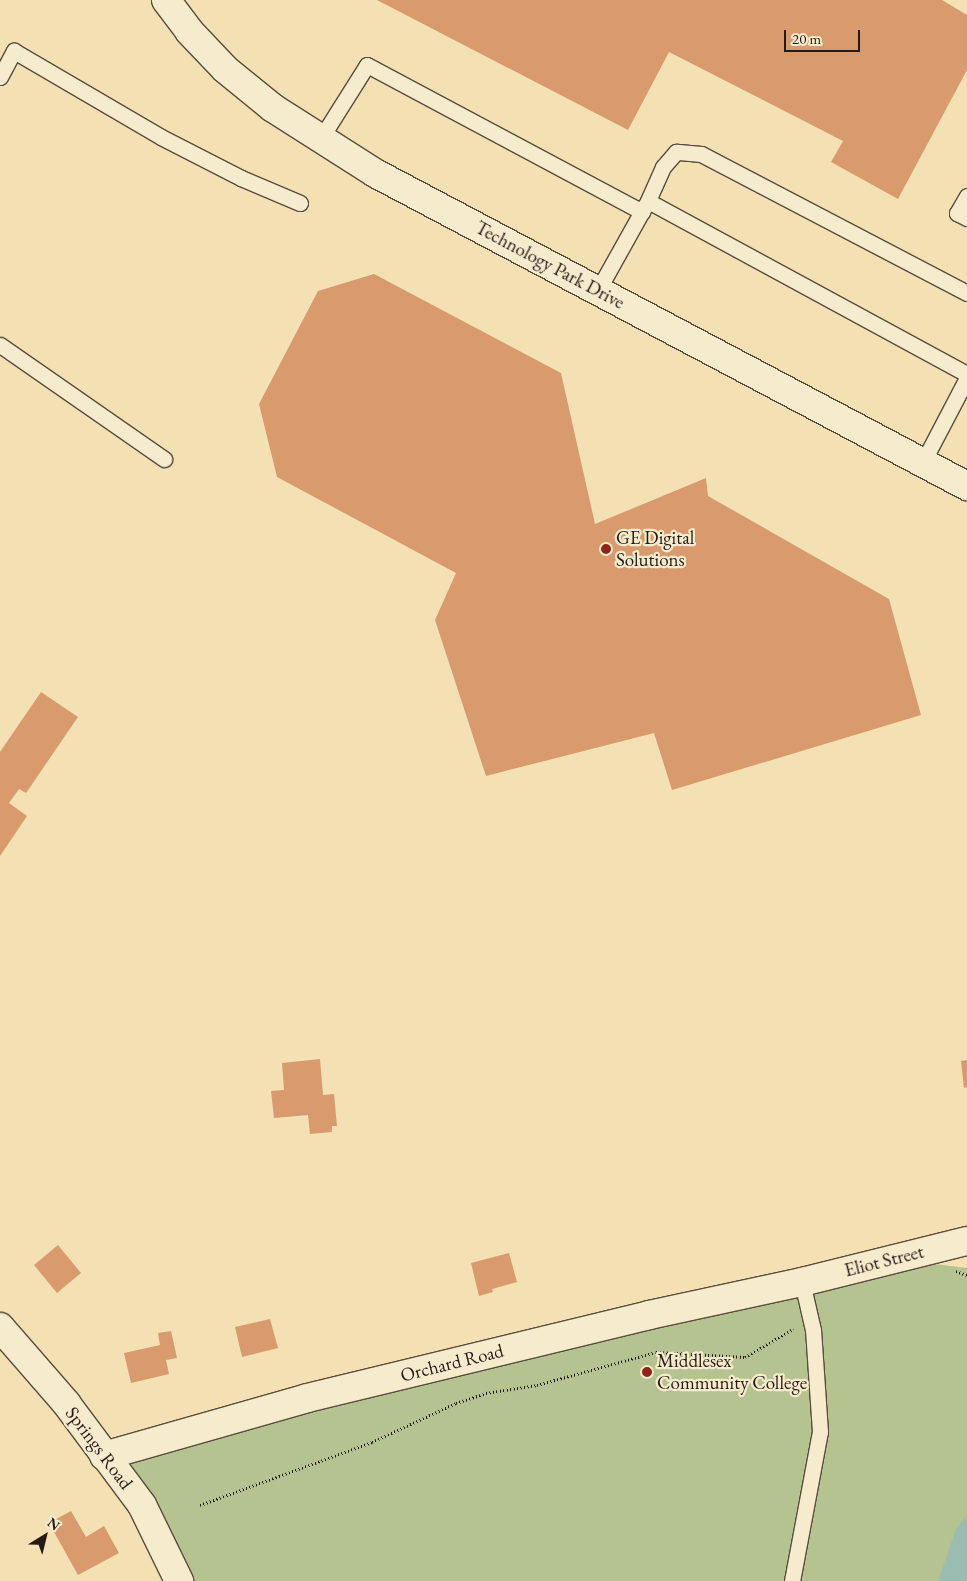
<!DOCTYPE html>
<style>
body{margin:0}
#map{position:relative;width:967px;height:1581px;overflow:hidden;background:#f3e0b3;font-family:"EB Garamond",serif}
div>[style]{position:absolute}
.green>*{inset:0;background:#b5c390}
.water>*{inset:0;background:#9bbdb1}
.building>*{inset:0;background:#d99b6d}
.path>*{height:3px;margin-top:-1.5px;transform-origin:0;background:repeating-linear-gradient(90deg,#271a15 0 1px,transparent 0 3.5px)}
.roads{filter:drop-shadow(1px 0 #5a4c3c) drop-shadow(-1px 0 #5a4c3c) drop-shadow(0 1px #5a4c3c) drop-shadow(0 -1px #5a4c3c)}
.service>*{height:15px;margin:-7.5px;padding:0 7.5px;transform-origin:7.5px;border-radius:7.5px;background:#f7ebce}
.minor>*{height:28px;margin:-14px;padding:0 14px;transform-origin:14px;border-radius:14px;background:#f7ebce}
.tertiary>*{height:28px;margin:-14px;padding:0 14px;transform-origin:14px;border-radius:14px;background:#f7ebce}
.dots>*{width:14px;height:14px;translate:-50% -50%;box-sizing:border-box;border:2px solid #f7ebce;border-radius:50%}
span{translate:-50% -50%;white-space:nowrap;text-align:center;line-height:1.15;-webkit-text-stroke:4.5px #f7ebce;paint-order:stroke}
.street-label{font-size:19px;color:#271a15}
.poi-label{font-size:19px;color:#271a15}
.left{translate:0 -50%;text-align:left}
.north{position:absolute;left:20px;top:1511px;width:50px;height:50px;-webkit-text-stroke:4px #f7ebce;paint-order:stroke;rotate:36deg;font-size:14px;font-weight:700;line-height:20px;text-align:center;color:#271a15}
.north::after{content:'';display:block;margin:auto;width:18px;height:22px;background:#271a15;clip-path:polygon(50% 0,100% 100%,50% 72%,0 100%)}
.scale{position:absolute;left:784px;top:30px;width:76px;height:22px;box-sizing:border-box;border:2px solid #271a15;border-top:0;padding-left:6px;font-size:15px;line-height:18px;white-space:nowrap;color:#271a15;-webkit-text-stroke:4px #f7ebce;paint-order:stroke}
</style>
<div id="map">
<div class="green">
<i style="clip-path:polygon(926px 1263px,967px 1268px,967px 1581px,179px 1581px,104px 1456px)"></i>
</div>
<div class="water">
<i style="clip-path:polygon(967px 1515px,967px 1581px,938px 1581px,956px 1529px)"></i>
</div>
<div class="building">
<i style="clip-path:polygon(377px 0,942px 0,967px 15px,967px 70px,898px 199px,831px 162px,843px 141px,669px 52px,628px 130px)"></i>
<i style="clip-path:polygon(374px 274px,561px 373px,595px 524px,706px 478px,708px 496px,889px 599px,921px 715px,672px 790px,654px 733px,486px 776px,435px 620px,456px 573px,277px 477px,259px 404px,318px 291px)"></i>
<i style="clip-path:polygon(41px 692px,78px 717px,26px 793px,19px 789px,9px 803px,27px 816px,0 856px,0 752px)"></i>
<i style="clip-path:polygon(320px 1059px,323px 1095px,334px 1094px,337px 1126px,332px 1126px,332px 1132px,310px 1134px,308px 1115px,274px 1118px,271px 1091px,284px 1090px,282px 1063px)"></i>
<i style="clip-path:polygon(967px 1060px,967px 1087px,964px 1088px,961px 1061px)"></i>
<i style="clip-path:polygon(58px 1245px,81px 1273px,57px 1293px,34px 1265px)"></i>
<i style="clip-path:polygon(509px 1253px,517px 1282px,492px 1289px,493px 1292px,479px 1296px,471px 1263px)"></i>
<i style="clip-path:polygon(270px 1319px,278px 1348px,242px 1357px,235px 1327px)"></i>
<i style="clip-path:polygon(171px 1331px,177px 1358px,166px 1360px,169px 1374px,131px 1383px,124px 1353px,160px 1345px,158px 1333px)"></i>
<i style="clip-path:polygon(71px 1511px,86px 1537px,104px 1526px,119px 1553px,78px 1575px,49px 1523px)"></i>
</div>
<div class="path">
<i style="left:956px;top:1271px;width:12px;rotate:20deg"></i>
<i style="left:200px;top:1505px;width:183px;rotate:-20.1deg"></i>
<i style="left:372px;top:1442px;width:93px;rotate:-24.9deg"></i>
<i style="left:456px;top:1403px;width:32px;rotate:-18deg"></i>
<i style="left:486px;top:1393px;width:52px;rotate:-8.9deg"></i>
<i style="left:537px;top:1385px;width:123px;rotate:-15.5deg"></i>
<i style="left:656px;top:1352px;width:89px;rotate:3.2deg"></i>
<i style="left:745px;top:1357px;width:56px;rotate:-30.3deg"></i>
</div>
<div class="roads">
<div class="service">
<i style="left:0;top:77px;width:30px;rotate:-62deg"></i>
<i style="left:14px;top:51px;width:170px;rotate:30.3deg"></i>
<i style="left:161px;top:137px;width:90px;rotate:27.1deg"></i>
<i style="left:241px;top:178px;width:64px;rotate:23deg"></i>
<i style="left:321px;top:138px;width:86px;rotate:-57.8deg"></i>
<i style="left:367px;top:65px;width:312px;rotate:28.1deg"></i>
<i style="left:967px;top:196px;width:20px;rotate:120deg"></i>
<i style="left:957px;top:213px;width:11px;rotate:27deg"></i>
<i style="left:598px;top:290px;width:98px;rotate:-60.8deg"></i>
<i style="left:967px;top:293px;width:300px;rotate:-152.4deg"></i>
<i style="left:701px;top:154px;width:25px;rotate:-175deg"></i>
<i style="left:676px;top:152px;width:20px;rotate:131deg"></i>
<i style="left:663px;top:167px;width:37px;rotate:114deg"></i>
<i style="left:648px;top:201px;width:363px;rotate:28.5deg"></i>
<i style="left:0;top:345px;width:200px;rotate:34.8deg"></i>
<i style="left:923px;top:462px;width:95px;rotate:-62.4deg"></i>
<i style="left:792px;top:1581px;width:152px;rotate:-79.4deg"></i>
<i style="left:820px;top:1432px;width:102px;rotate:-93.9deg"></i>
<i style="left:813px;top:1330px;width:49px;rotate:-102.9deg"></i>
</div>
<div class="minor">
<i style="left:166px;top:0;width:39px;rotate:53deg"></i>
<i style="left:189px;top:31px;width:52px;rotate:46.5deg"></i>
<i style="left:225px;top:69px;width:62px;rotate:39.1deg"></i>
<i style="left:273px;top:108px;width:121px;rotate:32.5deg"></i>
<i style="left:375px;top:173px;width:670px;rotate:27.87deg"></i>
</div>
<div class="tertiary">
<i style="left:0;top:1327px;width:101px;rotate:49deg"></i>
<i style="left:66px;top:1403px;width:127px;rotate:53.3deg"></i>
<i style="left:142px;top:1505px;width:85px;rotate:64deg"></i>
<i style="left:104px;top:1456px;width:211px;rotate:-15.9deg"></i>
<i style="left:307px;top:1398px;width:352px;rotate:-13.6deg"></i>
<i style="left:649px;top:1315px;width:157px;rotate:-12.2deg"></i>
<i style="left:802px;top:1282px;width:170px;rotate:-14deg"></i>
</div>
</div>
<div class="dots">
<i style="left:606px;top:549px;background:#8f2418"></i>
<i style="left:647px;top:1372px;background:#8f2418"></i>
</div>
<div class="street-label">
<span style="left:550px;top:265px;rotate:28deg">Technology Park Drive</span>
<span style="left:884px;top:1261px;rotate:-14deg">Eliot Street</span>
<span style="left:452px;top:1363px;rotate:-14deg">Orchard Road</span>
<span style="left:99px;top:1448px;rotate:53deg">Springs Road</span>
</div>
<div class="poi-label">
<span class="left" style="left:616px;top:549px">GE Digital<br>Solutions</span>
<span class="left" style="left:657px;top:1372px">Middlesex<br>Community College</span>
</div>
<div class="north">N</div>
<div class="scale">20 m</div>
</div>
